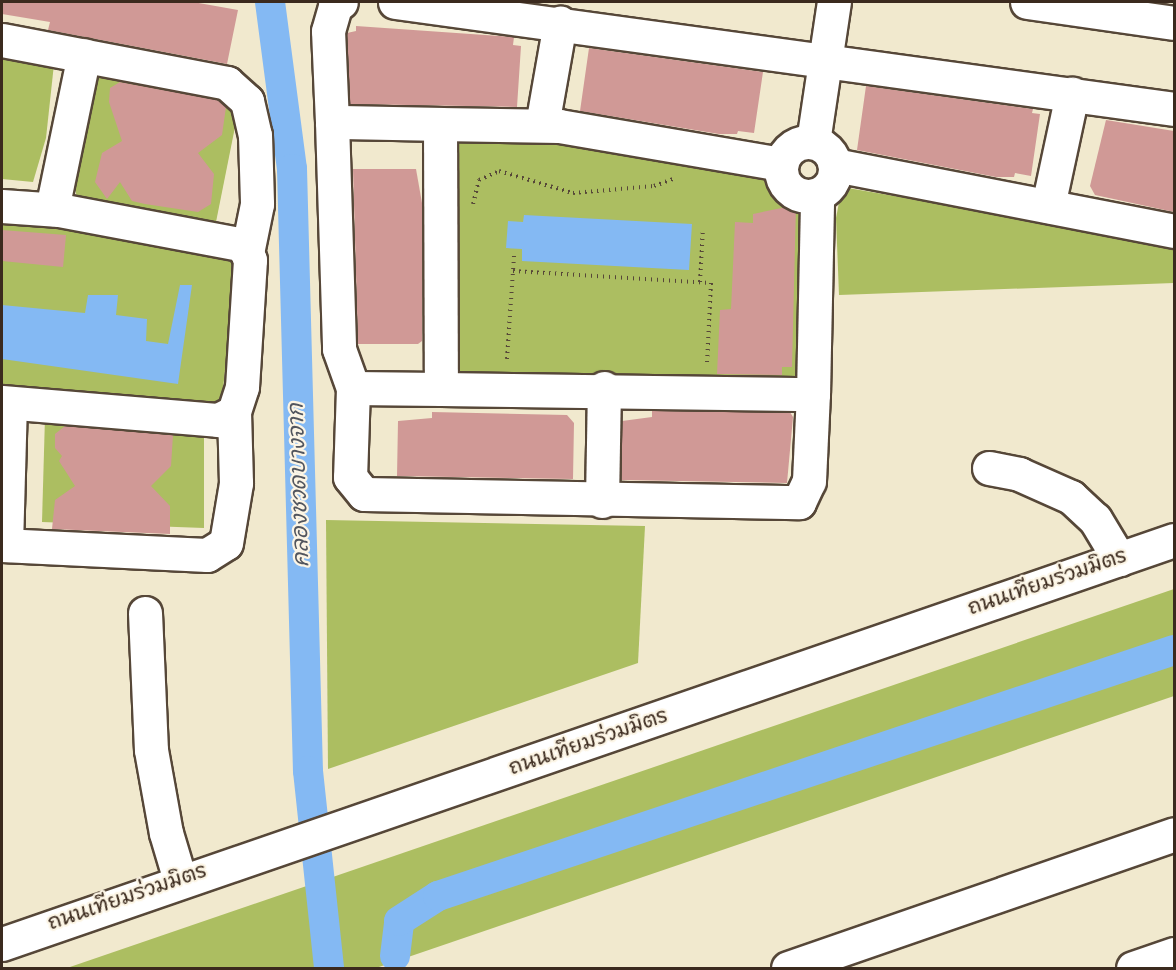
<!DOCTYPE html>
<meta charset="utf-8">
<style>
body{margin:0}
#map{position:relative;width:1176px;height:970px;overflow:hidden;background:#f1e9ce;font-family:Dekko,"Playpen Sans Thai",sans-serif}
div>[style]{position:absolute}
.green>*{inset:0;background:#acbe61}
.water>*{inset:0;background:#84b9f3}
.canal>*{height:30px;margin:-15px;padding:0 15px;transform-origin:15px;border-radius:15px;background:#84b9f3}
.building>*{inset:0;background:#d09996}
.path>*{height:4px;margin-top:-2px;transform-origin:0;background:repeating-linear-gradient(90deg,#564738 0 1.5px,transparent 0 6px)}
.roads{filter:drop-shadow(2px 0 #564738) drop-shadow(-2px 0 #564738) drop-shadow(0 2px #564738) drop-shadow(0 -2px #564738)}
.minor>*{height:33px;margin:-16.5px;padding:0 16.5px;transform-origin:16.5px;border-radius:16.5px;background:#fff}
.minor>.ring{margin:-16.5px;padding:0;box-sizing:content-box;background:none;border:33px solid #fff;border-radius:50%}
span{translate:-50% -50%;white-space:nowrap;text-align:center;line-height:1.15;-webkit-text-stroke:4.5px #fcf5e5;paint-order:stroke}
.street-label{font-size:21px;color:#3b2a1e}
.water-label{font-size:22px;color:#51555e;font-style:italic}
.frame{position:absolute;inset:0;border:3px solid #3b2a1e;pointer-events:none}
</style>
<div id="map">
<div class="green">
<i style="clip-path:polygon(2px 48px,54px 64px,46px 138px,33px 182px,2px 179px)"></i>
<i style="clip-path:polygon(96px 71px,213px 86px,239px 107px,216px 222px,78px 203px,74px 183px)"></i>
<i style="clip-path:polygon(457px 135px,537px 135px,766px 167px,780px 192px,808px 205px,805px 378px,458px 377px)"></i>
<i style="clip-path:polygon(842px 187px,1174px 244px,1174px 283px,839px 295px,836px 218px)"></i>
<i style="clip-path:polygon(2px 222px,222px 247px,237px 258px,221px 408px,2px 385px)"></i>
<i style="clip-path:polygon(45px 417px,204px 428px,204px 528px,42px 522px)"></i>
<i style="clip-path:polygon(326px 520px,645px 526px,638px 663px,328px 769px)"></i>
<i style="clip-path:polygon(1174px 589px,1174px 696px,376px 968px,67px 968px)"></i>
</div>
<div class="water">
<i style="clip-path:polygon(524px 215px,692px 224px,689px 270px,522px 261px,522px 249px,506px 248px,508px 221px,523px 222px)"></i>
<i style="clip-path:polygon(180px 285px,192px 285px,178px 384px,2px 359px,2px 305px,85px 313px,88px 295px,118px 295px,116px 315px,147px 319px,146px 341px,168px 344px)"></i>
</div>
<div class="canal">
<i style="left:270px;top:2px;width:168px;rotate:82.5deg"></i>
<i style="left:292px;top:169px;width:602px;rotate:88.48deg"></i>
<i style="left:308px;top:771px;width:198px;rotate:83.9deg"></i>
<i style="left:395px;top:956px;width:35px;rotate:-83deg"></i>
<i style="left:399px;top:921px;width:46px;rotate:-32.7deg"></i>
<i style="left:438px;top:896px;width:776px;rotate:-18.48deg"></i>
</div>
<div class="building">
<i style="clip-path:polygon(3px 2px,193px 2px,238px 10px,227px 64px,48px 30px,50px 22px,2px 14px)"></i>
<i style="clip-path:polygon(356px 26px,514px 37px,513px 45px,521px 46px,517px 107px,350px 104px,347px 33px,356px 31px)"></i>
<i style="clip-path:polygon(589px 48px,763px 72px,754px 133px,738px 131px,737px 134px,719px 134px,580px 111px)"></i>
<i style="clip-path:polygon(120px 82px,218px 100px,226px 107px,222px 135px,198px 153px,214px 174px,211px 204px,198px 212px,145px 204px,132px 201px,120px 182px,107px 199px,95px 182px,102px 153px,122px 141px,109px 102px,110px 88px)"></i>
<i style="clip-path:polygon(866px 86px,1033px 109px,1032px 113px,1040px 114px,1031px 176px,1015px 173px,1014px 177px,996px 177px,857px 150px)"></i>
<i style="clip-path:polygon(1106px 120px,1174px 131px,1174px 212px,1095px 195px,1090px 186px)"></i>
<i style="clip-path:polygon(353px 169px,416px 169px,422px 203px,422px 341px,418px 344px,358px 344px)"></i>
<i style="clip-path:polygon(796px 205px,792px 367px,782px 367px,782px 375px,717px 374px,720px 310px,731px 309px,735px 222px,753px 223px,753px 214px)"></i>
<i style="clip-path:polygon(2px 230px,66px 235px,63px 267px,2px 261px)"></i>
<i style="clip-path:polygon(652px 411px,790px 412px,793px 417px,787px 483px,621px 480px,622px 421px,652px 417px)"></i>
<i style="clip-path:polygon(432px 412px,567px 415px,574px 423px,573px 479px,397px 476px,398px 421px,432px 418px)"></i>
<i style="clip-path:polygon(65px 426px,173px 435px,171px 466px,151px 486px,170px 506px,170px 534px,52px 529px,55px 500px,75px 486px,59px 461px,62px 456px,55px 448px,55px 434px)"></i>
</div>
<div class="path">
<i style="left:473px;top:204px;width:25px;rotate:-76deg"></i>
<i style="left:479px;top:180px;width:22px;rotate:-24deg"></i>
<i style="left:499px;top:171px;width:77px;rotate:16.6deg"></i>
<i style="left:573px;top:193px;width:81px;rotate:-4.9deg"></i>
<i style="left:654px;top:186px;width:20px;rotate:-20deg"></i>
<i style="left:513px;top:271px;width:198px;rotate:3.5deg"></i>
<i style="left:711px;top:283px;width:80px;rotate:92.9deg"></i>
<i style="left:700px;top:282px;width:53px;rotate:-86.8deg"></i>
<i style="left:507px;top:359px;width:104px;rotate:-86.1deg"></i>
</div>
<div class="roads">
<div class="minor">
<i style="left:395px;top:2px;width:786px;rotate:7.82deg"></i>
<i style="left:1027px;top:2px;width:148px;rotate:8.1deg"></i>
<i style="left:2px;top:40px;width:229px;rotate:10.8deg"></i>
<i style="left:227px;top:83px;width:27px;rotate:42deg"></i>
<i style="left:247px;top:101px;width:35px;rotate:77deg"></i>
<i style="left:255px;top:135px;width:69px;rotate:88.3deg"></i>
<i style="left:257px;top:204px;width:50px;rotate:101.5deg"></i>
<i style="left:332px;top:122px;width:91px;rotate:-92.5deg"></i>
<i style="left:328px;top:31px;width:26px;rotate:-74deg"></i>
<i style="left:335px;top:6px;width:7px;rotate:-34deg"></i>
<i style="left:440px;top:124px;width:108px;rotate:-178.9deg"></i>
<i style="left:332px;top:122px;width:227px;rotate:88.2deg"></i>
<i style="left:339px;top:349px;width:41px;rotate:70.3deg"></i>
<i style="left:353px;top:388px;width:89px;rotate:91.9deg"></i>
<i style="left:350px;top:477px;width:22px;rotate:51deg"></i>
<i style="left:364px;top:494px;width:435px;rotate:1.1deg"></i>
<i style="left:799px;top:502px;width:23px;rotate:-65deg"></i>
<i style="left:809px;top:481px;width:87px;rotate:-87.4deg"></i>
<i style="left:542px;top:125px;width:104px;rotate:-80deg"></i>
<i style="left:813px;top:142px;width:142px;rotate:-81.5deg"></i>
<i class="ring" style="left:781px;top:142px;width:21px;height:21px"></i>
<i style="left:781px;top:164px;width:225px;rotate:-170.3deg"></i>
<i style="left:559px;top:126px;width:119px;rotate:-179deg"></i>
<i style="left:440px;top:124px;width:265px;rotate:89.8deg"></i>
<i style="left:441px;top:389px;width:372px;rotate:0.8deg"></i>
<i style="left:813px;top:394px;width:199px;rotate:-88.8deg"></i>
<i style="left:835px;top:165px;width:345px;rotate:11deg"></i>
<i style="left:2px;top:206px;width:57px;rotate:4deg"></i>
<i style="left:59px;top:210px;width:188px;rotate:10.7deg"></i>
<i style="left:244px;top:245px;width:16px;rotate:68deg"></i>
<i style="left:250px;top:260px;width:127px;rotate:93.6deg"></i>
<i style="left:242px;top:387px;width:26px;rotate:108deg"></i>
<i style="left:234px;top:412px;width:18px;rotate:153deg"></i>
<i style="left:218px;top:420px;width:217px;rotate:-175.2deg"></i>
<i style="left:1048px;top:206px;width:115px;rotate:-77.9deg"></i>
<i style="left:52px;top:209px;width:157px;rotate:-78.3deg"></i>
<i style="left:353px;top:388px;width:88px;rotate:0.7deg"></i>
<i style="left:989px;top:468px;width:31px;rotate:11deg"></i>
<i style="left:1019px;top:474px;width:57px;rotate:23.9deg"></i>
<i style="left:1071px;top:497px;width:33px;rotate:43deg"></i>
<i style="left:1095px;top:519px;width:47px;rotate:59deg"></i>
<i style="left:602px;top:501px;width:113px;rotate:-89deg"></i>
<i style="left:2px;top:545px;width:205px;rotate:2.8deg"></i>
<i style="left:207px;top:555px;width:22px;rotate:-32deg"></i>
<i style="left:226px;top:543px;width:61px;rotate:-80.5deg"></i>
<i style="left:236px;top:483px;width:71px;rotate:-91.6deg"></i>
<i style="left:6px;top:545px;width:142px;rotate:-88.4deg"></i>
<i style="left:145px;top:613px;width:137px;rotate:87.5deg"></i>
<i style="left:151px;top:750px;width:84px;rotate:79.8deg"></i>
<i style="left:166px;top:833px;width:49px;rotate:73.4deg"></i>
<i style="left:2px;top:944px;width:1240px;rotate:-19.02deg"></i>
<i style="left:788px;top:968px;width:409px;rotate:-19.1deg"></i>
<i style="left:1133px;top:968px;width:43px;rotate:-18.9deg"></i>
</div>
</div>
<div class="street-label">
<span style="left:1048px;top:584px;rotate:-19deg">ถนนเทียมร่วมมิตร</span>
<span style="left:589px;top:744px;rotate:-19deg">ถนนเทียมร่วมมิตร</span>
<span style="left:128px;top:899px;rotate:-19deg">ถนนเทียมร่วมมิตร</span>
</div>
<div class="water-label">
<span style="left:301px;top:485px;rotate:-92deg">คลองชวดบางจาก</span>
</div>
<div class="frame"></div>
</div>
